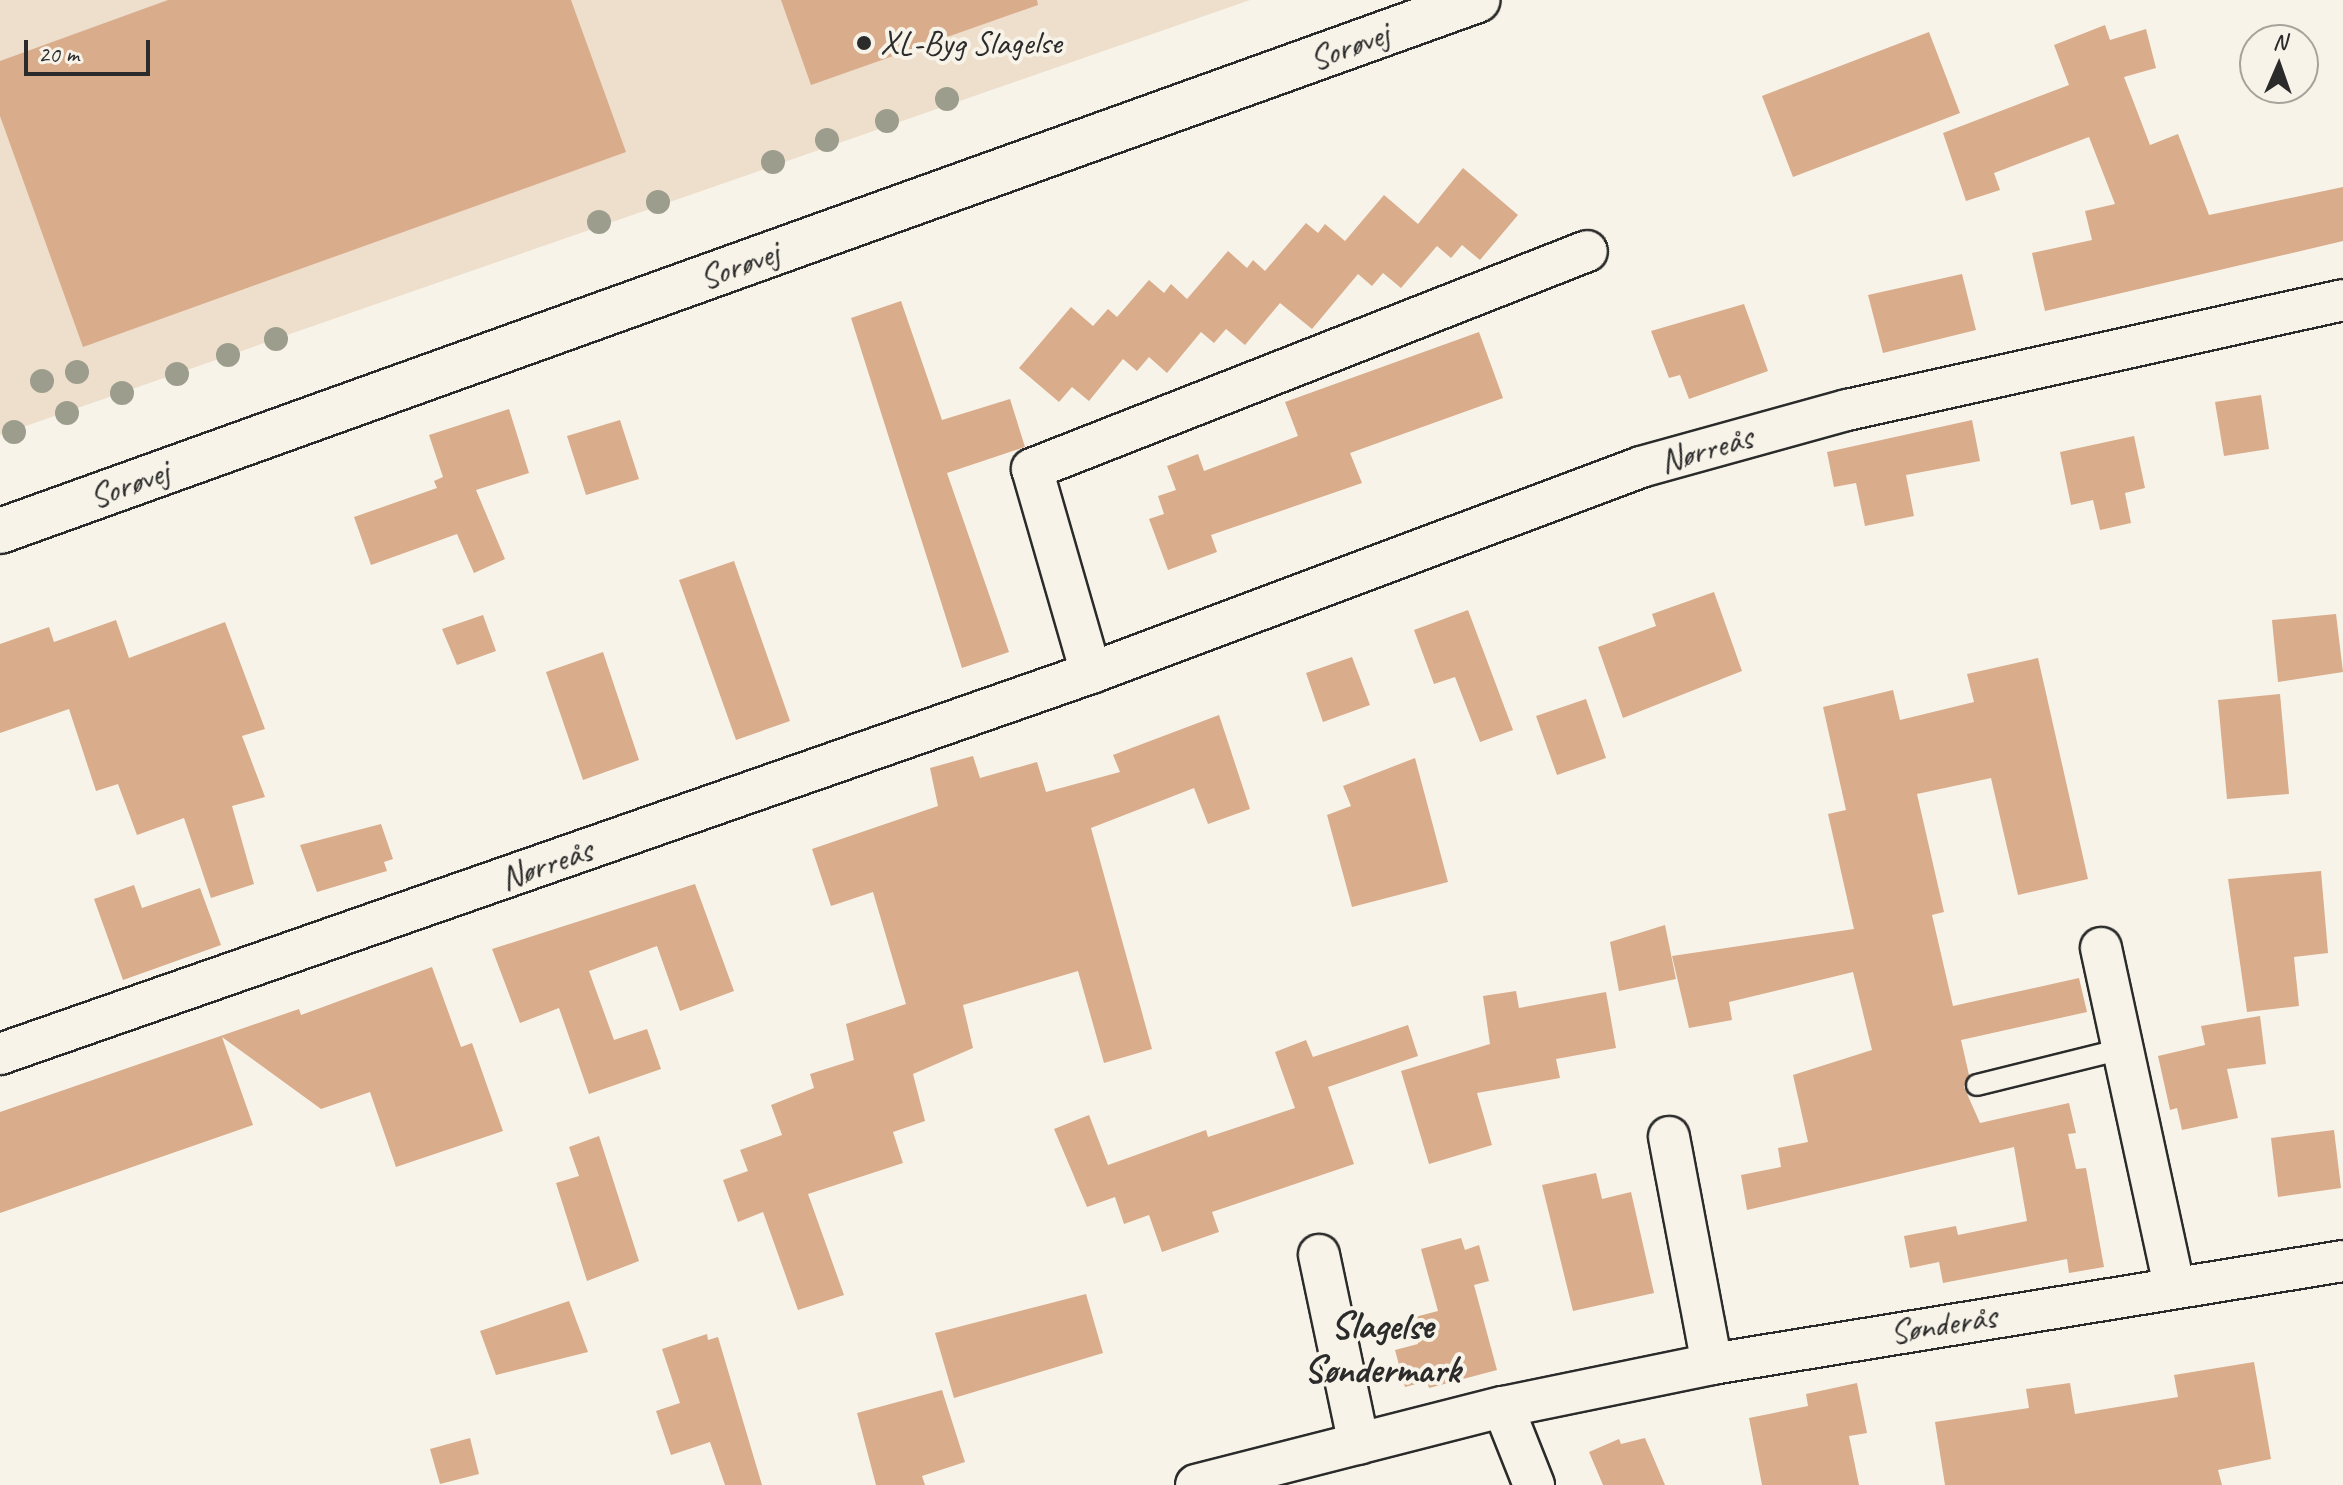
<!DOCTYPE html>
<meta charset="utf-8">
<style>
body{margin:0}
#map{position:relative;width:2343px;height:1485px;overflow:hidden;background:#f7f3e8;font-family:Caveat,sans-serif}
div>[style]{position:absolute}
.built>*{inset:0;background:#eedecc}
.building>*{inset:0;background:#d9ac8b}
.roads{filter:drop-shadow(2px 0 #2b2b2b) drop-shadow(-2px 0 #2b2b2b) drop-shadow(0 2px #2b2b2b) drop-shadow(0 -2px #2b2b2b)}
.service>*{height:20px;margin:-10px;padding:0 10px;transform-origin:10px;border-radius:10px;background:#f7f3e8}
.minor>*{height:40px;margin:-20px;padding:0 20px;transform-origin:20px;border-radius:20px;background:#f7f3e8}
.tertiary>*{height:44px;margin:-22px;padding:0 22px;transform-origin:22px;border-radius:22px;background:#f7f3e8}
.trees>*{width:24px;height:24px;margin:-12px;border-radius:50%;background:#9c9d8d}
.dots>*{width:22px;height:22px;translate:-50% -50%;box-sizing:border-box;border:4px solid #f7f3e8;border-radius:50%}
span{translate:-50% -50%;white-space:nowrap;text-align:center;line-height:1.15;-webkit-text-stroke:8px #f7f3e8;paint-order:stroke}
.poi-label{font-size:34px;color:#2b2b2b}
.left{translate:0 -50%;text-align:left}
.street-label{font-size:34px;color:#2b2b2b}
.quarter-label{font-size:38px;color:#2b2b2b;font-weight:700}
.north{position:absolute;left:2239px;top:24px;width:80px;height:80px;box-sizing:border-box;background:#f7f3e8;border:2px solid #a5a39c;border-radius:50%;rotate:2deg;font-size:22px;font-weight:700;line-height:32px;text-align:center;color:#2b2b2b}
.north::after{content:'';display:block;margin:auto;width:28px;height:36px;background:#2b2b2b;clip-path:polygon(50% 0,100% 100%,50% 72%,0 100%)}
.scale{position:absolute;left:24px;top:40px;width:126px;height:36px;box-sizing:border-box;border:4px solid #2b2b2b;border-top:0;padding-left:10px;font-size:24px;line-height:28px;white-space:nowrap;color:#2b2b2b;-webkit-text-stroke:6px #f7f3e8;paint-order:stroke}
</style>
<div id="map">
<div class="built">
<i style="clip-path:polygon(0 0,1250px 0,0 435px)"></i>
</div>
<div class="building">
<i style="clip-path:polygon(168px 0,571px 0,626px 152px,83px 347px,0 116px,0 61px)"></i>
<i style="clip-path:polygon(781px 0,1037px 0,1038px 5px,811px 85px)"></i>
<i style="clip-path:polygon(2105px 25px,2110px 40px,2146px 29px,2156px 68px,2124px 77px,2150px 145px,2178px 134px,2209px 215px,2343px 187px,2343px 241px,2045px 311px,2032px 253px,2092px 240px,2085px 211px,2115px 204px,2089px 137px,1994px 173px,2000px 190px,1966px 201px,1943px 133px,2069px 85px,2054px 45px)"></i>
<i style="clip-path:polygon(1929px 32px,1960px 113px,1793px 177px,1762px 96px)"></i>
<i style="clip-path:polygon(1463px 168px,1518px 215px,1480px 260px,1462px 245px,1451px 258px,1437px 246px,1401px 288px,1383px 273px,1372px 286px,1358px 274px,1312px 329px,1280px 303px,1245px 345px,1226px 329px,1214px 343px,1201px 332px,1167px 373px,1149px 357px,1137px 371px,1123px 359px,1089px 401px,1072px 387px,1059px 402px,1019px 368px,1071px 307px,1093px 326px,1108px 309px,1117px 317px,1149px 280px,1164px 293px,1171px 284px,1187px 299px,1228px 251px,1247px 268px,1253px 260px,1265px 271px,1306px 223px,1318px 233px,1325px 224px,1345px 241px,1384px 195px,1418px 224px)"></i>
<i style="clip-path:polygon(1962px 274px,1976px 330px,1883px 353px,1868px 295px)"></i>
<i style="clip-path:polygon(901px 301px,942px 420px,1010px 399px,1025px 447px,947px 473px,1009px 652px,962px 668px,851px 318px)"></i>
<i style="clip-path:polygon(1744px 304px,1768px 371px,1689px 399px,1680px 375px,1669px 378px,1651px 331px)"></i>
<i style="clip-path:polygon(1479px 332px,1503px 398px,1350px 453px,1362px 483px,1211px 535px,1217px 552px,1168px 570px,1149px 519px,1164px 514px,1158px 496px,1176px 490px,1167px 466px,1198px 454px,1204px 471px,1298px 436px,1285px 402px)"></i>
<i style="clip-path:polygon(2261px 395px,2269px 449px,2224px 456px,2215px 402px)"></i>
<i style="clip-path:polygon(509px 409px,529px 473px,476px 490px,505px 559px,474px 573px,457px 534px,371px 565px,354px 517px,437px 488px,434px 481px,443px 477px,429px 435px)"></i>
<i style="clip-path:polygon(620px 420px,639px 479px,586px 495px,567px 436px)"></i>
<i style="clip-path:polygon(1972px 420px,1980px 461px,1906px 475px,1914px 516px,1865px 526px,1856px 483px,1834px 487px,1827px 452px)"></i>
<i style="clip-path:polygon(2134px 436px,2145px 488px,2125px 493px,2131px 523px,2100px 530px,2093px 500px,2071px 505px,2060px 452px)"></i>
<i style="clip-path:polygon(734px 561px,790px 721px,736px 740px,679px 580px)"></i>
<i style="clip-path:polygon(1714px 592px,1742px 671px,1623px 718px,1598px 647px,1656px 626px,1652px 614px)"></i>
<i style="clip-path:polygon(1468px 610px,1513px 730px,1480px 742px,1455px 677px,1434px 684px,1414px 630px)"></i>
<i style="clip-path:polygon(2336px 614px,2343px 672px,2278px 682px,2272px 620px)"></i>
<i style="clip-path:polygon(483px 615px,496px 651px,457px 665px,442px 629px)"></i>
<i style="clip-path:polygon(116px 620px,129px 658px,225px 622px,265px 729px,242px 736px,265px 797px,232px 806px,254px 884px,211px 898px,184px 818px,137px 835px,118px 784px,96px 791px,69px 709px,0 733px,0 644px,49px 627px,54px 642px)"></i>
<i style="clip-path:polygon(603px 652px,639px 760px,583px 780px,546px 672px)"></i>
<i style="clip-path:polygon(1352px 657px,1370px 705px,1323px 722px,1306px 673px)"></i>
<i style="clip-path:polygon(2038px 658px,2088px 879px,2018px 895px,1991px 778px,1917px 794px,1944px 912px,1932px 915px,1953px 1006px,2079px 978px,2087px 1012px,1961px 1040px,1969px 1075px,1964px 1087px,1980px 1123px,2069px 1103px,2076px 1133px,2068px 1134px,2076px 1169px,2086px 1168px,2104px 1267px,2069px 1273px,2067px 1259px,1943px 1283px,1939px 1262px,1910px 1268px,1904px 1236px,1956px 1226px,1958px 1235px,2027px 1221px,2014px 1147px,1747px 1210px,1741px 1175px,1781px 1167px,1778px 1148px,1808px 1142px,1793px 1075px,1872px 1050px,1853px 972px,1729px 1002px,1732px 1020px,1689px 1028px,1672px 956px,1854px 929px,1828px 814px,1846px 810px,1823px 707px,1893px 690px,1900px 720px,1974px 702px,1967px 674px)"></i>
<i style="clip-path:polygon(2280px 694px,2289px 794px,2227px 799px,2218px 700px)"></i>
<i style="clip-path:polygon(1586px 699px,1606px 758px,1557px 775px,1536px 716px)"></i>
<i style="clip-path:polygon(1219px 715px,1250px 809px,1208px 824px,1194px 788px,1091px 828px,1152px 1049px,1104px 1063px,1078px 971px,963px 1005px,973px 1048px,913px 1074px,925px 1121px,893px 1132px,903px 1163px,808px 1194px,844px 1295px,798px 1310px,763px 1212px,738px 1222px,723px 1180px,748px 1171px,740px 1150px,782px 1135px,771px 1105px,814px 1088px,810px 1074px,854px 1060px,846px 1024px,906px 1004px,873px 892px,831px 906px,812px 849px,938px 806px,930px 768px,973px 756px,980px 778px,1037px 762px,1046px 792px,1120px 772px,1113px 755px)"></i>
<i style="clip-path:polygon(1415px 758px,1448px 882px,1352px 907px,1327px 815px,1351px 806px,1343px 786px)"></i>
<i style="clip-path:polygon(381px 824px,393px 859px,384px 862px,387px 871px,317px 892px,300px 845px)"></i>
<i style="clip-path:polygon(2321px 871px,2328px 953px,2294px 957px,2299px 1006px,2247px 1012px,2228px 879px)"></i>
<i style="clip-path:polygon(695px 884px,734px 991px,680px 1011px,657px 946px,589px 971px,614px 1040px,647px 1029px,661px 1069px,589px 1094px,559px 1008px,520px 1023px,492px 949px)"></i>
<i style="clip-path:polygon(134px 885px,142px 908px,200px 888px,221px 945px,123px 980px,94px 899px)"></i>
<i style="clip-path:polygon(1665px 925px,1676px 979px,1619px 991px,1610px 942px)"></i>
<i style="clip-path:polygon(432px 967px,461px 1047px,472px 1043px,503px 1131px,396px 1167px,370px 1092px,321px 1109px,222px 1037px,253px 1125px,0 1213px,0 1112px,299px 1009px,301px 1015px)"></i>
<i style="clip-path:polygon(1516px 991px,1519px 1008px,1606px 992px,1616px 1048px,1556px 1059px,1560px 1078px,1477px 1093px,1492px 1145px,1429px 1164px,1401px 1071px,1490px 1044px,1483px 996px)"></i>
<i style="clip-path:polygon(2260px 1016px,2266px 1064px,2227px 1069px,2238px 1118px,2182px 1130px,2177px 1108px,2170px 1110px,2158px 1056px,2205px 1045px,2201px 1026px)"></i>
<i style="clip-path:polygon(1408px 1025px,1418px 1056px,1328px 1087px,1354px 1164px,1212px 1212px,1219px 1232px,1162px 1252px,1149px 1215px,1124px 1224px,1115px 1197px,1087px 1207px,1054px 1129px,1089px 1115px,1108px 1165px,1206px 1130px,1208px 1137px,1295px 1108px,1275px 1052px,1306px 1040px,1313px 1057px)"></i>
<i style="clip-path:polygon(2334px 1130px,2341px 1188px,2278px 1197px,2271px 1138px)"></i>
<i style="clip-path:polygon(599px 1136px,639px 1261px,587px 1281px,556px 1183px,579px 1176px,569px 1147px)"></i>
<i style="clip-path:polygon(1596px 1173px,1602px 1199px,1631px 1192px,1654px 1293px,1573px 1311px,1542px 1185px)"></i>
<i style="clip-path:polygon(1461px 1238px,1465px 1250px,1479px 1245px,1489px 1281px,1474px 1285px,1497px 1370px,1429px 1388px,1427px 1381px,1405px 1387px,1395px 1350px,1418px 1344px,1411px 1318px,1438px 1311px,1421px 1249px)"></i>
<i style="clip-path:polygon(1086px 1294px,1103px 1353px,954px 1398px,935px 1333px)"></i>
<i style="clip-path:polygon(569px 1301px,588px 1352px,496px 1375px,480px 1331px)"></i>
<i style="clip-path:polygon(707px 1334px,708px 1340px,718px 1337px,762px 1485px,725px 1485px,710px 1442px,671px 1455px,656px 1411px,680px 1403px,662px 1349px)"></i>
<i style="clip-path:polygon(2254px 1362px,2271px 1459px,2218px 1470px,2222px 1485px,1945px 1485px,1935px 1422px,2029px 1408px,2026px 1389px,2070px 1383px,2075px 1414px,2178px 1397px,2174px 1375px)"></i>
<i style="clip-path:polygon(1857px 1383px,1867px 1433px,1849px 1436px,1859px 1485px,1762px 1485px,1749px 1418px,1808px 1406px,1806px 1394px)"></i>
<i style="clip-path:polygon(942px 1390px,965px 1462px,922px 1476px,925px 1485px,876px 1485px,857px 1413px)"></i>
<i style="clip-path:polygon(470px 1438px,479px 1474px,440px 1484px,430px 1449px)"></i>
<i style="clip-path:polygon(1645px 1438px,1665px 1485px,1603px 1485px,1589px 1452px,1619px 1439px,1621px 1444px)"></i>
</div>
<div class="roads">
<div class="service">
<i style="left:1977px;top:1085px;width:150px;rotate:-13.9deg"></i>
</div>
<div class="minor">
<i style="left:1091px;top:673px;width:212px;rotate:-106.1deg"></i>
<i style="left:1032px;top:469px;width:596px;rotate:-21.44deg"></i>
<i style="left:2101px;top:948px;width:346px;rotate:77.8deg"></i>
<i style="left:0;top:1054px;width:1156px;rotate:-19.25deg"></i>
<i style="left:1091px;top:673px;width:587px;rotate:-20.53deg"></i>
<i style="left:1641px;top:467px;width:214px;rotate:-15.5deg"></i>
<i style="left:1847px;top:410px;width:508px;rotate:-12.5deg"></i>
<i style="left:1669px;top:1137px;width:231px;rotate:79.3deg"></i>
<i style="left:1319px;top:1255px;width:193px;rotate:78.1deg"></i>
<i style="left:1503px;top:1407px;width:84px;rotate:68.3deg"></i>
<i style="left:1196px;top:1485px;width:317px;rotate:-14.3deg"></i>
<i style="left:1503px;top:1407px;width:213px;rotate:-11.6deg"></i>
<i style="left:1712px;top:1364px;width:639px;rotate:-9.27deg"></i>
</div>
<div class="tertiary">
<i style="left:0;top:531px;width:1570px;rotate:-19.77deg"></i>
</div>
</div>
<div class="trees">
<i style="left:947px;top:99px"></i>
<i style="left:887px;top:121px"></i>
<i style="left:827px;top:140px"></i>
<i style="left:773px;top:162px"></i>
<i style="left:658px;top:202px"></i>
<i style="left:599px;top:222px"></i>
<i style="left:276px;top:339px"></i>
<i style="left:228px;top:355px"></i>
<i style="left:77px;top:372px"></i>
<i style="left:177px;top:374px"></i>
<i style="left:42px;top:381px"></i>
<i style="left:122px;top:393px"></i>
<i style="left:67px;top:413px"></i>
<i style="left:14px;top:432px"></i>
</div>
<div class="dots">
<i style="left:864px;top:43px;background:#2b2b2b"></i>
</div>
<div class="poi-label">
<span class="left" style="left:880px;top:43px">XL-Byg Slagelse</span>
</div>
<div class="street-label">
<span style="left:1349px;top:46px;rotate:-20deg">Sorøvej</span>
<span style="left:739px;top:265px;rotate:-20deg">Sorøvej</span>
<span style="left:1706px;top:449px;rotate:-16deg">Nørreås</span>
<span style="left:129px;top:484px;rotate:-20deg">Sorøvej</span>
<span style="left:546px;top:864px;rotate:-19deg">Nørreås</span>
<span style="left:1943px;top:1324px;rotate:-9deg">Sønderås</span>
</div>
<div class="quarter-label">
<span style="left:1382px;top:1348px">Slagelse<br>Søndermark</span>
</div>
<div class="north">N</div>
<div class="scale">20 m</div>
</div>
